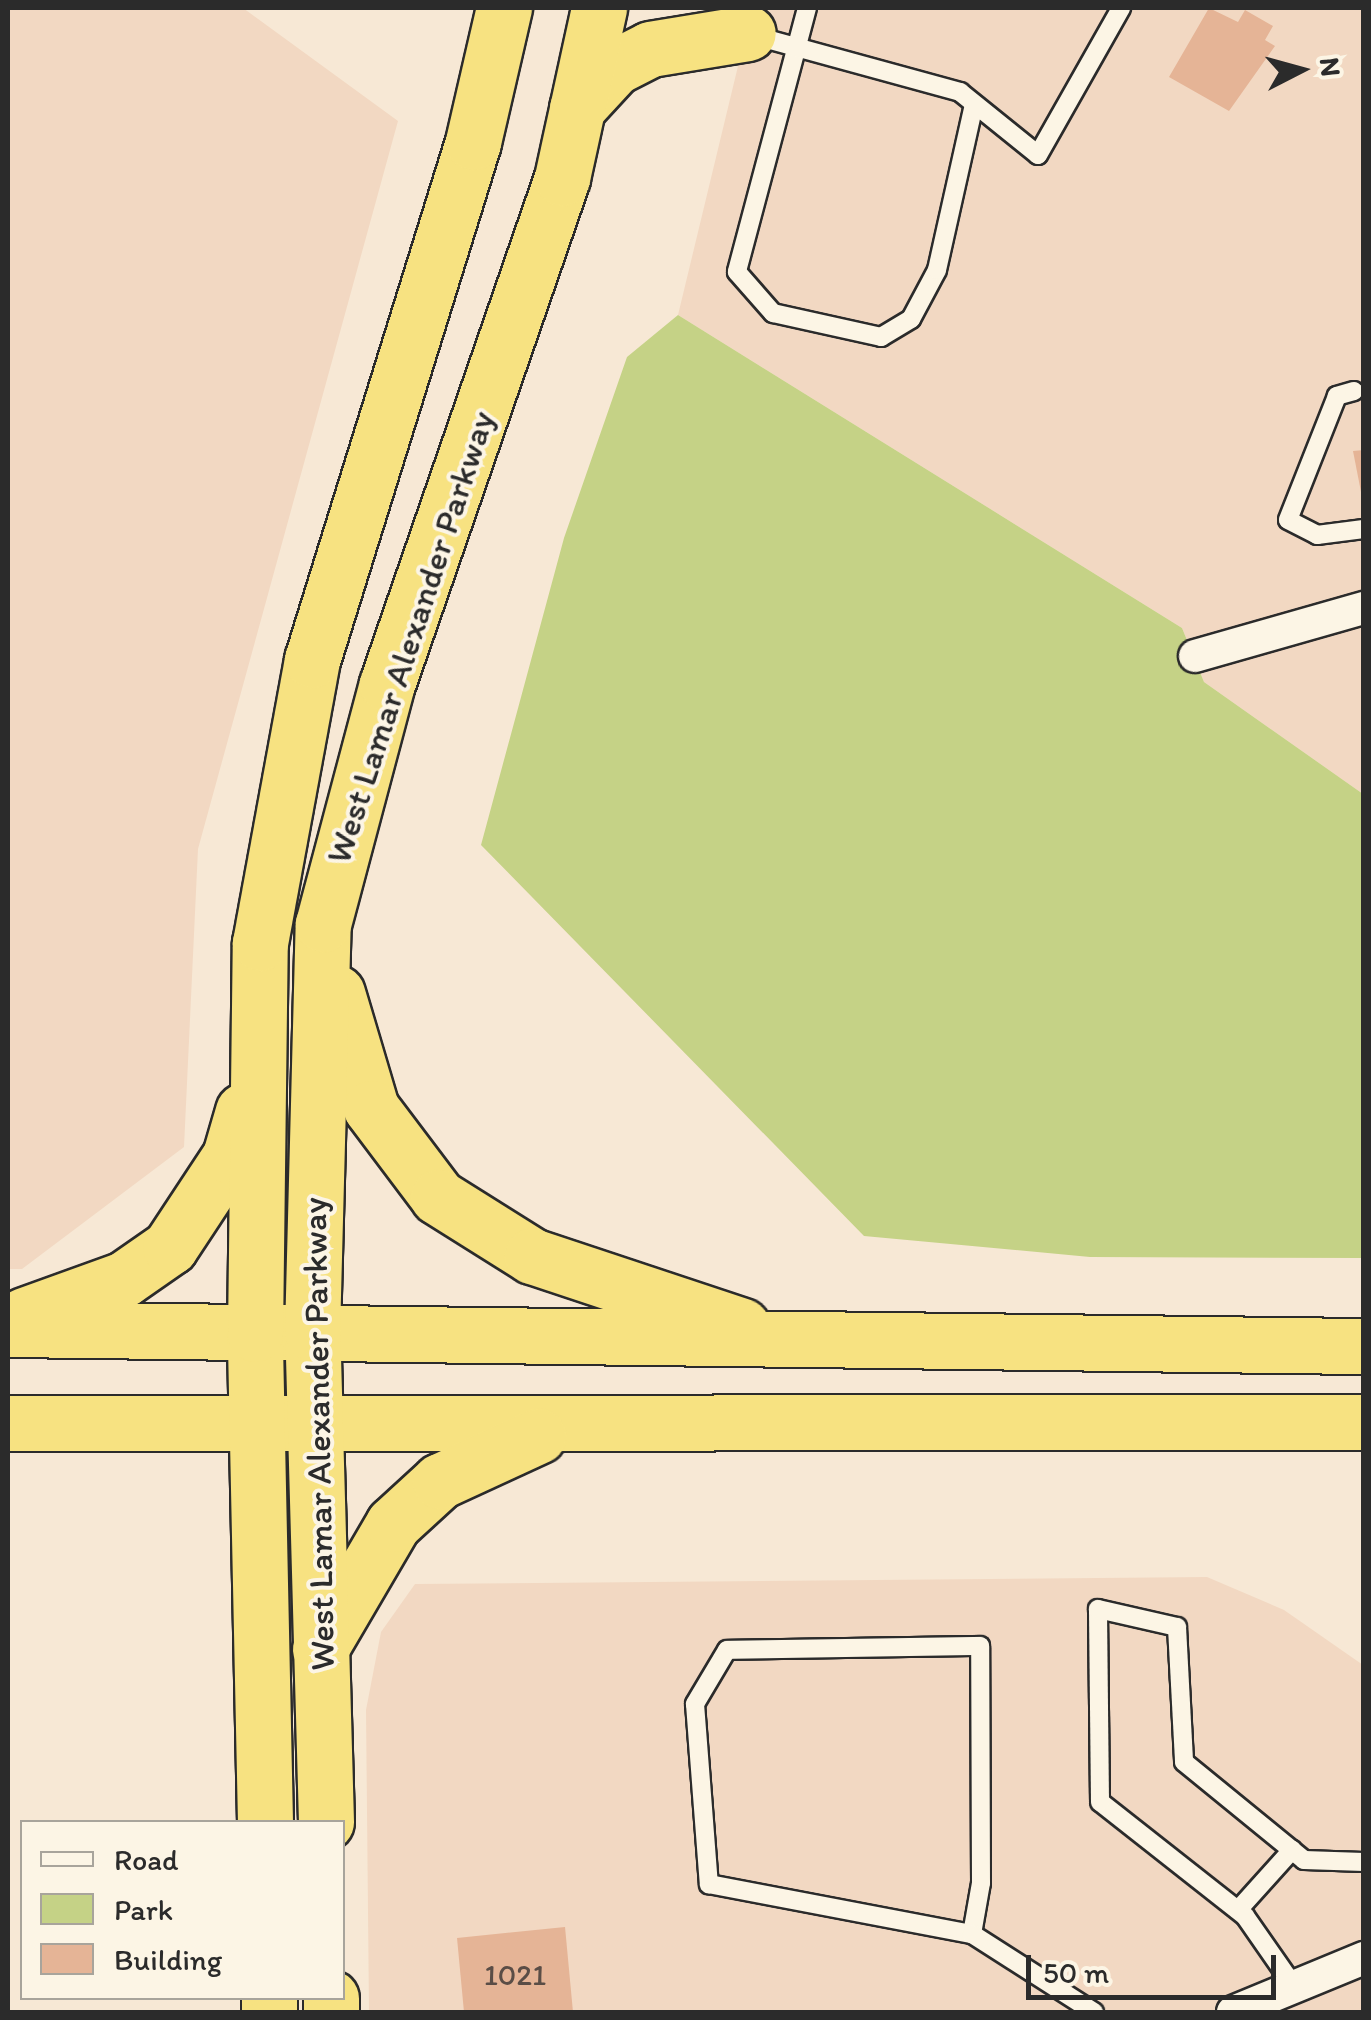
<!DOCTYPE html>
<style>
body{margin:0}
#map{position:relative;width:1371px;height:2020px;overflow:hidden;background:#f7e8d5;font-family:Itim,sans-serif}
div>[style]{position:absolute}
.built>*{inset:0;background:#f2d8c2}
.green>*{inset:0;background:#c5d286}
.building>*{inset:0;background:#e5b496}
.roads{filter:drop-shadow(2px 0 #2b2b2b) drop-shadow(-2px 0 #2b2b2b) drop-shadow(0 2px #2b2b2b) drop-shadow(0 -2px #2b2b2b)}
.lane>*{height:18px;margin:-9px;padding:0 9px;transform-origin:9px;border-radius:9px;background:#fcf5e5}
.street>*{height:32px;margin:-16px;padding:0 16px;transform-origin:16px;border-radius:16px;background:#fcf5e5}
.highway>*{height:55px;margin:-27.5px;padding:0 27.5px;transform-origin:27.5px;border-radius:27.5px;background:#f7e281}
span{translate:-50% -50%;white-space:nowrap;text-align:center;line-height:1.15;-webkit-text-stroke:8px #fcf5e5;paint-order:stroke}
.number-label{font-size:30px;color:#5a4d46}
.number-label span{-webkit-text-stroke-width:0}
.street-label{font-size:35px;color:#2b2b2b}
.frame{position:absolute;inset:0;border:10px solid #2b2b2b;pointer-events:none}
.legend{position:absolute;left:20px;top:1820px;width:325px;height:180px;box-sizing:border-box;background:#fcf5e5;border:2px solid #a8a49b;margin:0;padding:12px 18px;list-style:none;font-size:30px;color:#2b2b2b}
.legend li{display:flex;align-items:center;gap:20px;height:50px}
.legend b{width:50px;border:2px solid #a8a49b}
.north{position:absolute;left:1251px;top:20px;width:100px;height:100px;-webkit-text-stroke:8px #fcf5e5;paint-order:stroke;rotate:84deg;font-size:28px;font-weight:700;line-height:40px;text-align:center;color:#2b2b2b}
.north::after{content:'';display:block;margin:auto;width:35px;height:45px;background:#2b2b2b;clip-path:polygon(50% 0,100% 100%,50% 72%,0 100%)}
.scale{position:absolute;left:1026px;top:1955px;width:250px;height:45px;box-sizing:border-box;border:5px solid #2b2b2b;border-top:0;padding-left:12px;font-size:30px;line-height:35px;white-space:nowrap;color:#2b2b2b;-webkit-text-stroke:8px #fcf5e5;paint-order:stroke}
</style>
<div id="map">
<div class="built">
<i style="clip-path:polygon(8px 8px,243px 8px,398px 121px,198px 849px,184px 1147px,22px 1269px,8px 1269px)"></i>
<i style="clip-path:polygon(752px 8px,1363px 8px,1363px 794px,1204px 682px,1182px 628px,678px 315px)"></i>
<i style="clip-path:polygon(1207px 1577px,1284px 1610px,1363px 1665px,1363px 2012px,369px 2012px,366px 1710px,381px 1632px,415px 1584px)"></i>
</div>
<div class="green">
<i style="clip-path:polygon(678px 315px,1182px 628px,1204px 682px,1363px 794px,1363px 1258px,1090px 1257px,864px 1236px,481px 845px,564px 538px,627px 357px)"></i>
</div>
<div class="building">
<i style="clip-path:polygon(1209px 8px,1238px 22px,1245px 10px,1273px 26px,1265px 40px,1275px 46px,1229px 111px,1169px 77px)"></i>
<i style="clip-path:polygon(1364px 450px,1364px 497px,1362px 497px,1353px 451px)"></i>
<i style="clip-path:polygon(565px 1927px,573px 2012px,464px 2012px,457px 1938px)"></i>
</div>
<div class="roads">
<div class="lane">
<i style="left:807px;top:8px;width:273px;rotate:104.9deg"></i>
<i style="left:737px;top:272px;width:55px;rotate:48.7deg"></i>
<i style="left:773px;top:313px;width:111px;rotate:12.5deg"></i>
<i style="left:881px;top:337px;width:35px;rotate:-31deg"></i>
<i style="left:911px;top:319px;width:55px;rotate:-62deg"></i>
<i style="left:937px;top:270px;width:169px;rotate:-77.4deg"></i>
<i style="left:752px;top:35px;width:216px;rotate:15.3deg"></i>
<i style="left:960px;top:92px;width:100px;rotate:38.9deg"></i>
<i style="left:1038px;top:155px;width:169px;rotate:-60.5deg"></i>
<i style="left:1354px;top:391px;width:18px;rotate:164deg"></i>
<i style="left:1337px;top:396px;width:133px;rotate:111.6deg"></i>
<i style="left:1288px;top:520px;width:33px;rotate:27deg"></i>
<i style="left:1317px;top:535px;width:47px;rotate:-7.3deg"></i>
<i style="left:1238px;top:1910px;width:81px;rotate:-48deg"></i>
<i style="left:972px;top:1934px;width:52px;rotate:-80deg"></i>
<i style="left:981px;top:1883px;width:237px;rotate:-90.2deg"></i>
<i style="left:980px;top:1646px;width:253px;rotate:179.1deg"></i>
<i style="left:727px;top:1650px;width:63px;rotate:120.7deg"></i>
<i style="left:695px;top:1704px;width:181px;rotate:85.6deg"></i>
<i style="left:709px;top:1884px;width:268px;rotate:10.8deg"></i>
<i style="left:972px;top:1934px;width:145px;rotate:32.6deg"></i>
<i style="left:1293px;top:1985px;width:84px;rotate:-124.8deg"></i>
<i style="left:1245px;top:1916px;width:184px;rotate:-141.8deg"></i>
<i style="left:1100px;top:1802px;width:193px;rotate:-90.6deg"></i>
<i style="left:1098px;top:1609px;width:81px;rotate:12.8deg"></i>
<i style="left:1177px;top:1627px;width:135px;rotate:87deg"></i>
<i style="left:1184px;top:1762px;width:155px;rotate:39.2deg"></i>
<i style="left:1304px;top:1860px;width:60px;rotate:1.9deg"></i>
</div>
<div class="street">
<i style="left:1195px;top:656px;width:176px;rotate:-15.9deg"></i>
<i style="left:1233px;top:2012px;width:142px;rotate:-22.4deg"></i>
</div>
<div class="highway">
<i style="left:577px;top:108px;width:56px;rotate:-47.2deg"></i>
<i style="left:615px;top:67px;width:39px;rotate:-27deg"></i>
<i style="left:650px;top:49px;width:99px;rotate:-9.3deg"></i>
<i style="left:337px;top:993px;width:120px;rotate:73.5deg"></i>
<i style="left:371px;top:1108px;width:111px;rotate:53deg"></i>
<i style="left:438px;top:1197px;width:111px;rotate:32.1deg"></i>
<i style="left:532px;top:1256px;width:221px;rotate:18.4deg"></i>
<i style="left:24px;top:1315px;width:106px;rotate:-19.8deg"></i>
<i style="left:124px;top:1279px;width:56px;rotate:-34.8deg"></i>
<i style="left:170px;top:1247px;width:109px;rotate:-56.6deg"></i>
<i style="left:230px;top:1156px;width:47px;rotate:-73.9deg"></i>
<i style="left:8px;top:1329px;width:1356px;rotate:0.72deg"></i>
<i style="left:8px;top:1423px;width:1356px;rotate:-0.04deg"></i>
<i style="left:320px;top:1649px;width:145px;rotate:-59.7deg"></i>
<i style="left:393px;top:1524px;width:64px;rotate:-42.5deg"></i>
<i style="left:440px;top:1481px;width:108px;rotate:-24.7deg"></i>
<i style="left:265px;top:1822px;width:488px;rotate:-91.2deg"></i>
<i style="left:255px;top:1334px;width:391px;rotate:-89.3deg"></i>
<i style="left:260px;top:943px;width:288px;rotate:-79.6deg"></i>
<i style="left:312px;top:660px;width:542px;rotate:-72.73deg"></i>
<i style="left:473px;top:142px;width:138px;rotate:-77deg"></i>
<i style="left:326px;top:1822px;width:489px;rotate:-91.6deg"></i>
<i style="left:312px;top:1333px;width:409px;rotate:-88.5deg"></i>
<i style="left:323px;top:924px;width:248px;rotate:-75.1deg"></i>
<i style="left:387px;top:684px;width:535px;rotate:-70.92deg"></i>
<i style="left:562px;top:178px;width:174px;rotate:-77.7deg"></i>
<i style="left:269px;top:1998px;width:14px;rotate:90deg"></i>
<i style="left:331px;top:1998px;width:14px;rotate:90deg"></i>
</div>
</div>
<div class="number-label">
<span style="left:515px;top:1975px">1021</span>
</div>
<div class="street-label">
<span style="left:410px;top:637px;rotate:-72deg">West Lamar Alexander Parkway</span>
<span style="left:318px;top:1434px;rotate:-91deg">West Lamar Alexander Parkway</span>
</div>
<div class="frame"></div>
<ul class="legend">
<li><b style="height:12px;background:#fcf5e5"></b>Road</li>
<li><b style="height:28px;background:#c5d286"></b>Park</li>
<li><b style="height:28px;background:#e5b496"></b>Building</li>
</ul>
<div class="north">N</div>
<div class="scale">50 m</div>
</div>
